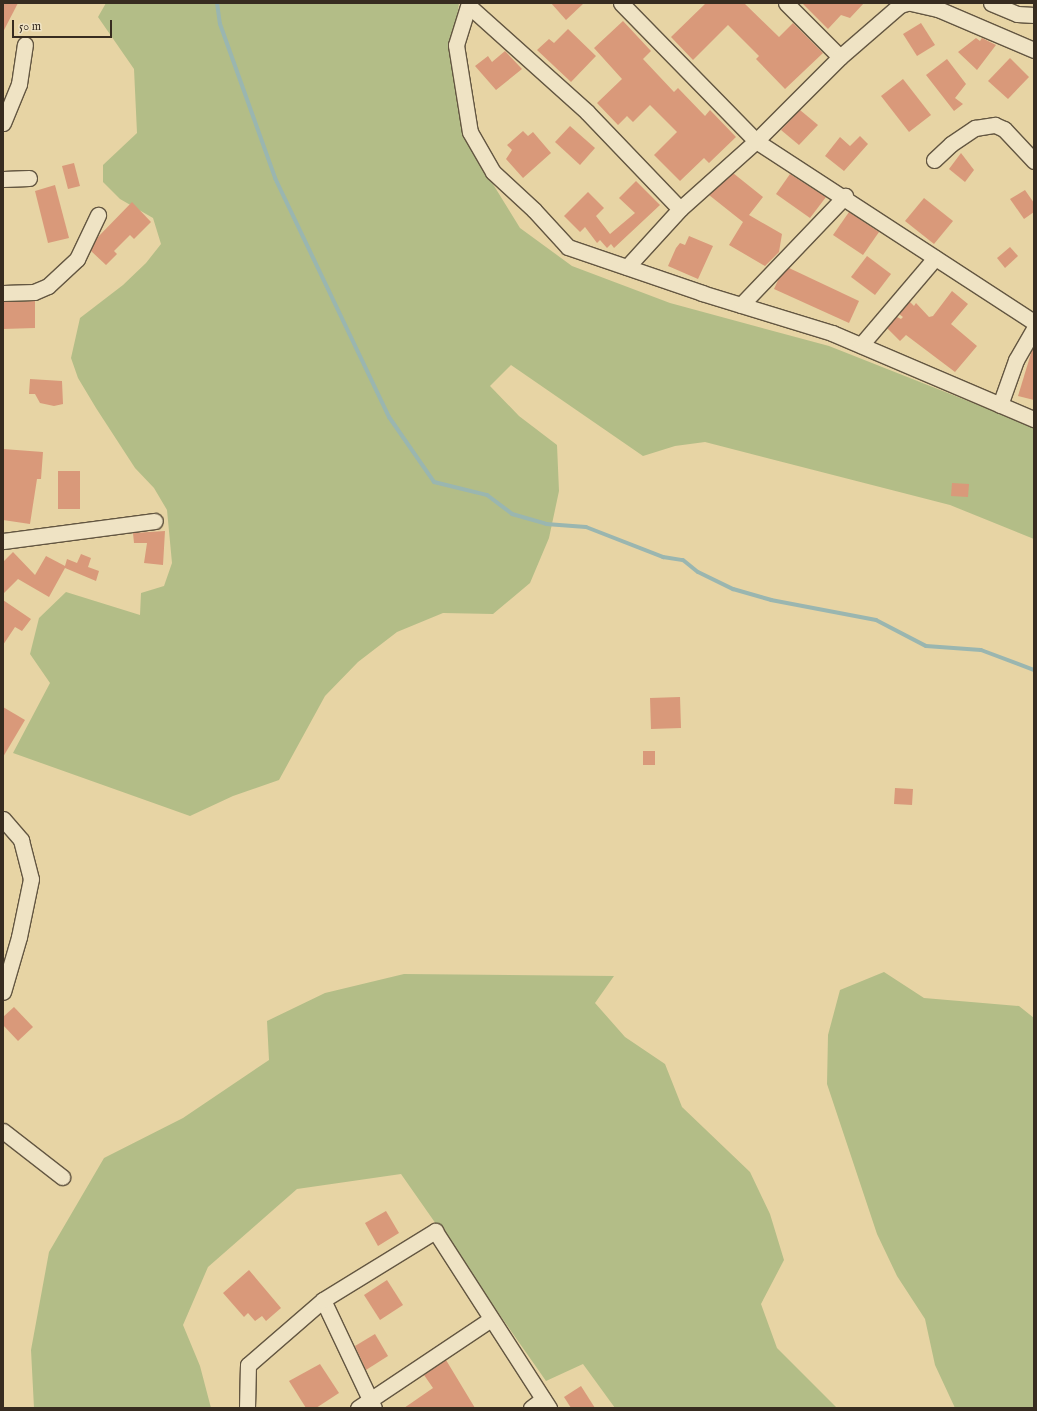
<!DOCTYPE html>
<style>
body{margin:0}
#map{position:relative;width:1037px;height:1411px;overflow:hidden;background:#e7d4a4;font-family:"IM FELL English",serif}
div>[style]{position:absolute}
.green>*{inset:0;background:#b3bd87}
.stream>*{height:4px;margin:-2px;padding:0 2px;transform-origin:2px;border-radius:2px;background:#9ab6b0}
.building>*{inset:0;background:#d9997a}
.roads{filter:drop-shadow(1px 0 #635641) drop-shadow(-1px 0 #635641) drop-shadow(0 1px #635641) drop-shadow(0 -1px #635641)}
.minor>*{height:15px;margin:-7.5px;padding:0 7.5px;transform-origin:7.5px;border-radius:7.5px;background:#efe3c4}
span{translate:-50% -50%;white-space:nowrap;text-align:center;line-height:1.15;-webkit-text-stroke:3px #efe3c4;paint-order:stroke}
.frame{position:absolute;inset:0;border:4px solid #372c20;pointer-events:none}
.scale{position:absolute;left:12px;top:20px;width:100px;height:18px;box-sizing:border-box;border:2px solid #372c20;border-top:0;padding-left:5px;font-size:12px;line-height:14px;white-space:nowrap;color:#372c20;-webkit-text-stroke:3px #efe3c4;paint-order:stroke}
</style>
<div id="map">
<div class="green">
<i style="clip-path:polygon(106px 3px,459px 3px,455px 31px,483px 168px,520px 228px,572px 266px,670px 303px,829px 346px,1034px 427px,1034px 539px,950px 505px,705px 442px,675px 446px,643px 456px,511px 365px,490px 386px,519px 416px,557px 445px,559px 491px,549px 538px,530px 583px,493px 614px,443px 613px,397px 632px,358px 662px,325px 696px,279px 780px,233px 796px,190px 816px,13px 753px,50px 683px,30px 654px,39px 618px,66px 592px,140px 615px,141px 593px,164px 586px,172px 563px,167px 510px,154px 488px,135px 468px,96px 408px,78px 378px,71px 358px,80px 318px,123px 285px,146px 263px,161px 244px,153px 218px,120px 199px,103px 182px,103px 165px,137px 133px,134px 69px,98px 17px)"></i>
<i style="clip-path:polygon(884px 972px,924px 998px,1019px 1006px,1034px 1018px,1034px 1408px,955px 1408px,935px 1365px,925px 1319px,897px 1276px,877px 1234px,827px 1084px,828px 1035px,840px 990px)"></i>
<i style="clip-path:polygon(404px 974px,614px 976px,595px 1003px,625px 1037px,665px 1064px,682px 1107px,750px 1172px,770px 1214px,784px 1260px,761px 1304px,777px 1348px,837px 1408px,615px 1408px,583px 1364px,546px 1381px,401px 1174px,297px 1189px,208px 1267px,183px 1325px,200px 1366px,211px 1408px,34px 1408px,31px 1350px,49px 1252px,104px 1158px,183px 1118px,269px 1060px,267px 1021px,325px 993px)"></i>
</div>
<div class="stream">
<i style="left:217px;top:3px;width:21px;rotate:82deg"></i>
<i style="left:220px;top:24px;width:164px;rotate:70.3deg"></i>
<i style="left:275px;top:178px;width:265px;rotate:64.5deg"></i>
<i style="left:389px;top:417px;width:79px;rotate:55.3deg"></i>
<i style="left:434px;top:482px;width:55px;rotate:13.8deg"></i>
<i style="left:487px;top:495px;width:31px;rotate:37deg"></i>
<i style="left:512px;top:514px;width:35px;rotate:16deg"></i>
<i style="left:546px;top:524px;width:40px;rotate:4.3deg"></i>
<i style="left:586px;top:527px;width:83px;rotate:21.3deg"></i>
<i style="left:663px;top:557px;width:20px;rotate:9deg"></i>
<i style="left:683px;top:560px;width:19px;rotate:39deg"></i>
<i style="left:698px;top:572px;width:39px;rotate:26deg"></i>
<i style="left:733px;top:589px;width:40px;rotate:16deg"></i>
<i style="left:771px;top:600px;width:107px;rotate:10.8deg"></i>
<i style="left:876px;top:620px;width:56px;rotate:27.5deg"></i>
<i style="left:926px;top:646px;width:55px;rotate:4.2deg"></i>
<i style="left:981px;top:650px;width:57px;rotate:20.7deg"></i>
</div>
<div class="building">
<i style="clip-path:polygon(3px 3px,18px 3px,3px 32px)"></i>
<i style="clip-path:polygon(551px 3px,584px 3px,566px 20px)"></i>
<i style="clip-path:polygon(706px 3px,744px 3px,779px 37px,793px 23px,823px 53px,785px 89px,756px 59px,759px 56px,728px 25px,693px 60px,671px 37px)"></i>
<i style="clip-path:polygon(802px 3px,864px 3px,850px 18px,841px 15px,828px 29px)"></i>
<i style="clip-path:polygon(623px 21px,651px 51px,643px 59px,674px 92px,678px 88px,705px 116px,710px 110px,736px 137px,709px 163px,704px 158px,680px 181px,654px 155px,677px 132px,650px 105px,633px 122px,627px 116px,618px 125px,597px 103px,622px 79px,594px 48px)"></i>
<i style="clip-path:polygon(921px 23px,935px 45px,917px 56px,903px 34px)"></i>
<i style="clip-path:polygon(568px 29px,596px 56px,571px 82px,537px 50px,549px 39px,554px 43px)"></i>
<i style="clip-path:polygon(976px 38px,980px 41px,982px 38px,996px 45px,977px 70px,958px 52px)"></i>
<i style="clip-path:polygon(505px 51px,522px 69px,496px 90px,475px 66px,488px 56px,492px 62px)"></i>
<i style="clip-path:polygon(1010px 58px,1029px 77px,1008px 99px,988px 81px)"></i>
<i style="clip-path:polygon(947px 59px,966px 84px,955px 98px,963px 104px,954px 111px,926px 75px)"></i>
<i style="clip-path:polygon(903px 79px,931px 115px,909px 132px,881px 96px)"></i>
<i style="clip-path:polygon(800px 110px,818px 125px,799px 145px,781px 130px)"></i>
<i style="clip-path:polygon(570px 126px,595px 148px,580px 165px,555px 142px)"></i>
<i style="clip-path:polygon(523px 131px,528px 136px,533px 132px,551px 153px,523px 178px,506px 159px,512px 150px,507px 145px)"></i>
<i style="clip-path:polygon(860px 136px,868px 144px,844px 171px,825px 156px,840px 137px,850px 146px)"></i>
<i style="clip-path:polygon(961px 153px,974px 170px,965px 182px,949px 169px)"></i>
<i style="clip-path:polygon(74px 163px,80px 186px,68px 189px,62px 166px)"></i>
<i style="clip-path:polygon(733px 173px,763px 197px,749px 215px,782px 234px,779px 252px,765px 266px,729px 245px,743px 222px,709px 195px)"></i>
<i style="clip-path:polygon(790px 174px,826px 197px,810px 218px,776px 194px)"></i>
<i style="clip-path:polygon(636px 181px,660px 205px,614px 248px,611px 244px,607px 248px,600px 240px,597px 243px,585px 227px,580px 232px,564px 216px,588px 192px,604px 208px,596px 216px,610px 234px,635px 213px,619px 198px)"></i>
<i style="clip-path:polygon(55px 185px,69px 238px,48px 243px,35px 191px)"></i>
<i style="clip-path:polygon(1025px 190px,1034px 203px,1034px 212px,1024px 219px,1010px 199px)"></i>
<i style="clip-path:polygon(924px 198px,953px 221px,934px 244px,905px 221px)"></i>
<i style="clip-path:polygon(132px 202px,151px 222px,134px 239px,130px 235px,114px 251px,117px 254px,106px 265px,91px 251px,97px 238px)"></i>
<i style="clip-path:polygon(849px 212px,879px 232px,863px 255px,833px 235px)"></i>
<i style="clip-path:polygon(689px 236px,713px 246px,698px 279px,668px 266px,676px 248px,680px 243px,685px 245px)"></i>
<i style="clip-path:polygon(1010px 247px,1018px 256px,1005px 268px,997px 258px)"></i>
<i style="clip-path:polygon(867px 256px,891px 274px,875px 295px,851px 277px)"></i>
<i style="clip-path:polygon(789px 268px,859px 301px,849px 323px,774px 289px,779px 278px)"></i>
<i style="clip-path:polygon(952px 291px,968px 304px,951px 324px,977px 346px,955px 372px,906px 335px,900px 341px,887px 328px,897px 317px,901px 319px,903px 317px,899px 314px,910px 302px,914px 306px,916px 303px,929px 317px,933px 316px)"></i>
<i style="clip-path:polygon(35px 301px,35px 328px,3px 329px,3px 302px)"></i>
<i style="clip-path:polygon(1032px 350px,1034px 350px,1034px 400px,1018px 396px)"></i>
<i style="clip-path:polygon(30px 379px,62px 381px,63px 404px,54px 406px,40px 403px,35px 394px,29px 394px)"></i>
<i style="clip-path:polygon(3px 449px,43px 452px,41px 479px,37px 479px,30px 524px,3px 520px)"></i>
<i style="clip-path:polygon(58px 471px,80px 471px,80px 509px,58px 509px)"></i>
<i style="clip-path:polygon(952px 483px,969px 484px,968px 497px,951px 496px)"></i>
<i style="clip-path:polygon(165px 531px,163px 565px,144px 563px,147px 543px,134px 543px,133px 533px)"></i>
<i style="clip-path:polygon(13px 552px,35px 575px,46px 556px,65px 566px,67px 559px,77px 563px,81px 554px,91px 558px,88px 567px,99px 571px,96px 581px,65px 568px,49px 597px,18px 579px,3px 594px,3px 562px)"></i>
<i style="clip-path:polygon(3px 600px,31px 619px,22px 631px,15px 627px,3px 645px)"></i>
<i style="clip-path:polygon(680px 697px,681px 728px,651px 729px,650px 698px)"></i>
<i style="clip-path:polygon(3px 707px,25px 720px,3px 757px)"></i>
<i style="clip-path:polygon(643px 751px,655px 751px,655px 765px,643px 765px)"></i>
<i style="clip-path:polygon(895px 788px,913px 789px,912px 805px,894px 804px)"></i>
<i style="clip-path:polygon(14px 1007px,33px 1027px,18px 1041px,3px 1025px,3px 1017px)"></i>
<i style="clip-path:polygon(386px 1211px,399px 1233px,378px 1246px,365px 1223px)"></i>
<i style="clip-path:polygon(249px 1270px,281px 1308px,266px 1321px,262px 1316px,255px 1321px,248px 1313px,244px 1317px,223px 1293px)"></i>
<i style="clip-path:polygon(387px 1280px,403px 1305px,380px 1320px,364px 1295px)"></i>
<i style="clip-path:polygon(375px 1334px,388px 1356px,366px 1370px,355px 1346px)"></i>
<i style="clip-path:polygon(446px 1360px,475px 1408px,404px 1408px,433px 1388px,424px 1375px)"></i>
<i style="clip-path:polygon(320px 1364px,339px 1393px,316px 1408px,306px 1408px,289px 1381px)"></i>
<i style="clip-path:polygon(581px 1386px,595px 1408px,571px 1408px,564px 1397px)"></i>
</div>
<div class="roads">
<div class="minor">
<i style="left:469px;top:3px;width:44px;rotate:107.2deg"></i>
<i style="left:456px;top:45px;width:88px;rotate:80.9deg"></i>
<i style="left:470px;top:132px;width:46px;rotate:60.1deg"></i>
<i style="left:493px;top:172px;width:56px;rotate:42.8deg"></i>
<i style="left:534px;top:210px;width:50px;rotate:47.4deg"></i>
<i style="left:568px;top:247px;width:142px;rotate:18.9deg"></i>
<i style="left:702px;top:293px;width:136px;rotate:17.1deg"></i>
<i style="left:832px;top:333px;width:220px;rotate:23.1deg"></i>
<i style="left:621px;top:3px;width:193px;rotate:45.6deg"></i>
<i style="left:756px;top:141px;width:332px;rotate:33.1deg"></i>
<i style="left:786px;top:3px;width:76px;rotate:45deg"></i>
<i style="left:911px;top:3px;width:28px;rotate:13deg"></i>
<i style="left:938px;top:9px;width:104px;rotate:23.1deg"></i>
<i style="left:991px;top:3px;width:28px;rotate:23deg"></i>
<i style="left:1017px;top:14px;width:17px;rotate:3deg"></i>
<i style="left:469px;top:6px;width:159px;rotate:41.9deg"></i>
<i style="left:587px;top:112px;width:134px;rotate:46.2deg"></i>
<i style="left:3px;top:123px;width:42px;rotate:-67.7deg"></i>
<i style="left:19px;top:84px;width:40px;rotate:-81.5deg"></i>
<i style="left:934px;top:160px;width:23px;rotate:-43deg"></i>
<i style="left:951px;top:144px;width:29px;rotate:-34deg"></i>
<i style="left:975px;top:128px;width:20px;rotate:-9deg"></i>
<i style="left:995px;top:125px;width:10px;rotate:24deg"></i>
<i style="left:1004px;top:129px;width:44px;rotate:46.8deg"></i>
<i style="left:3px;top:179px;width:26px;rotate:-2deg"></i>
<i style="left:627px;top:267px;width:79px;rotate:-47.6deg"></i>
<i style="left:680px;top:209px;width:102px;rotate:-41.8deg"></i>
<i style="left:756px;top:141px;width:119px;rotate:-45deg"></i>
<i style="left:840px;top:57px;width:79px;rotate:-40.9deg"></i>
<i style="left:900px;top:5px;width:7px;rotate:-16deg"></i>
<i style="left:3px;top:293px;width:31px;rotate:-2deg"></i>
<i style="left:34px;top:292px;width:15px;rotate:-23deg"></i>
<i style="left:48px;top:286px;width:40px;rotate:-43deg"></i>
<i style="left:77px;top:259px;width:49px;rotate:-64.5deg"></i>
<i style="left:741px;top:305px;width:151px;rotate:-46.3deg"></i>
<i style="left:861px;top:345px;width:114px;rotate:-49.6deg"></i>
<i style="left:1000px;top:405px;width:48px;rotate:-70.4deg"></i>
<i style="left:1016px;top:360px;width:36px;rotate:-60deg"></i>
<i style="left:3px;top:541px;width:153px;rotate:-7.5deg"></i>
<i style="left:3px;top:819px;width:28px;rotate:49deg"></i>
<i style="left:21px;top:840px;width:40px;rotate:75.6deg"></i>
<i style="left:31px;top:879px;width:59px;rotate:101.7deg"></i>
<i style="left:19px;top:937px;width:57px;rotate:106.2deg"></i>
<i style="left:3px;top:1131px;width:75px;rotate:37.9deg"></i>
<i style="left:323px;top:1300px;width:119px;rotate:64.7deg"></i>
<i style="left:247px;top:1408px;width:43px;rotate:-88.7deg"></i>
<i style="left:248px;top:1365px;width:99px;rotate:-40.9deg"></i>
<i style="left:323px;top:1300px;width:132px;rotate:-31.6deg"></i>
<i style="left:435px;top:1231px;width:211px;rotate:57.2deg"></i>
<i style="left:358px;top:1408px;width:160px;rotate:-33.8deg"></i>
<i style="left:531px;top:1408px;width:15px;rotate:-37deg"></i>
</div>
</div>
<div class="frame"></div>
<div class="scale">50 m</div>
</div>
